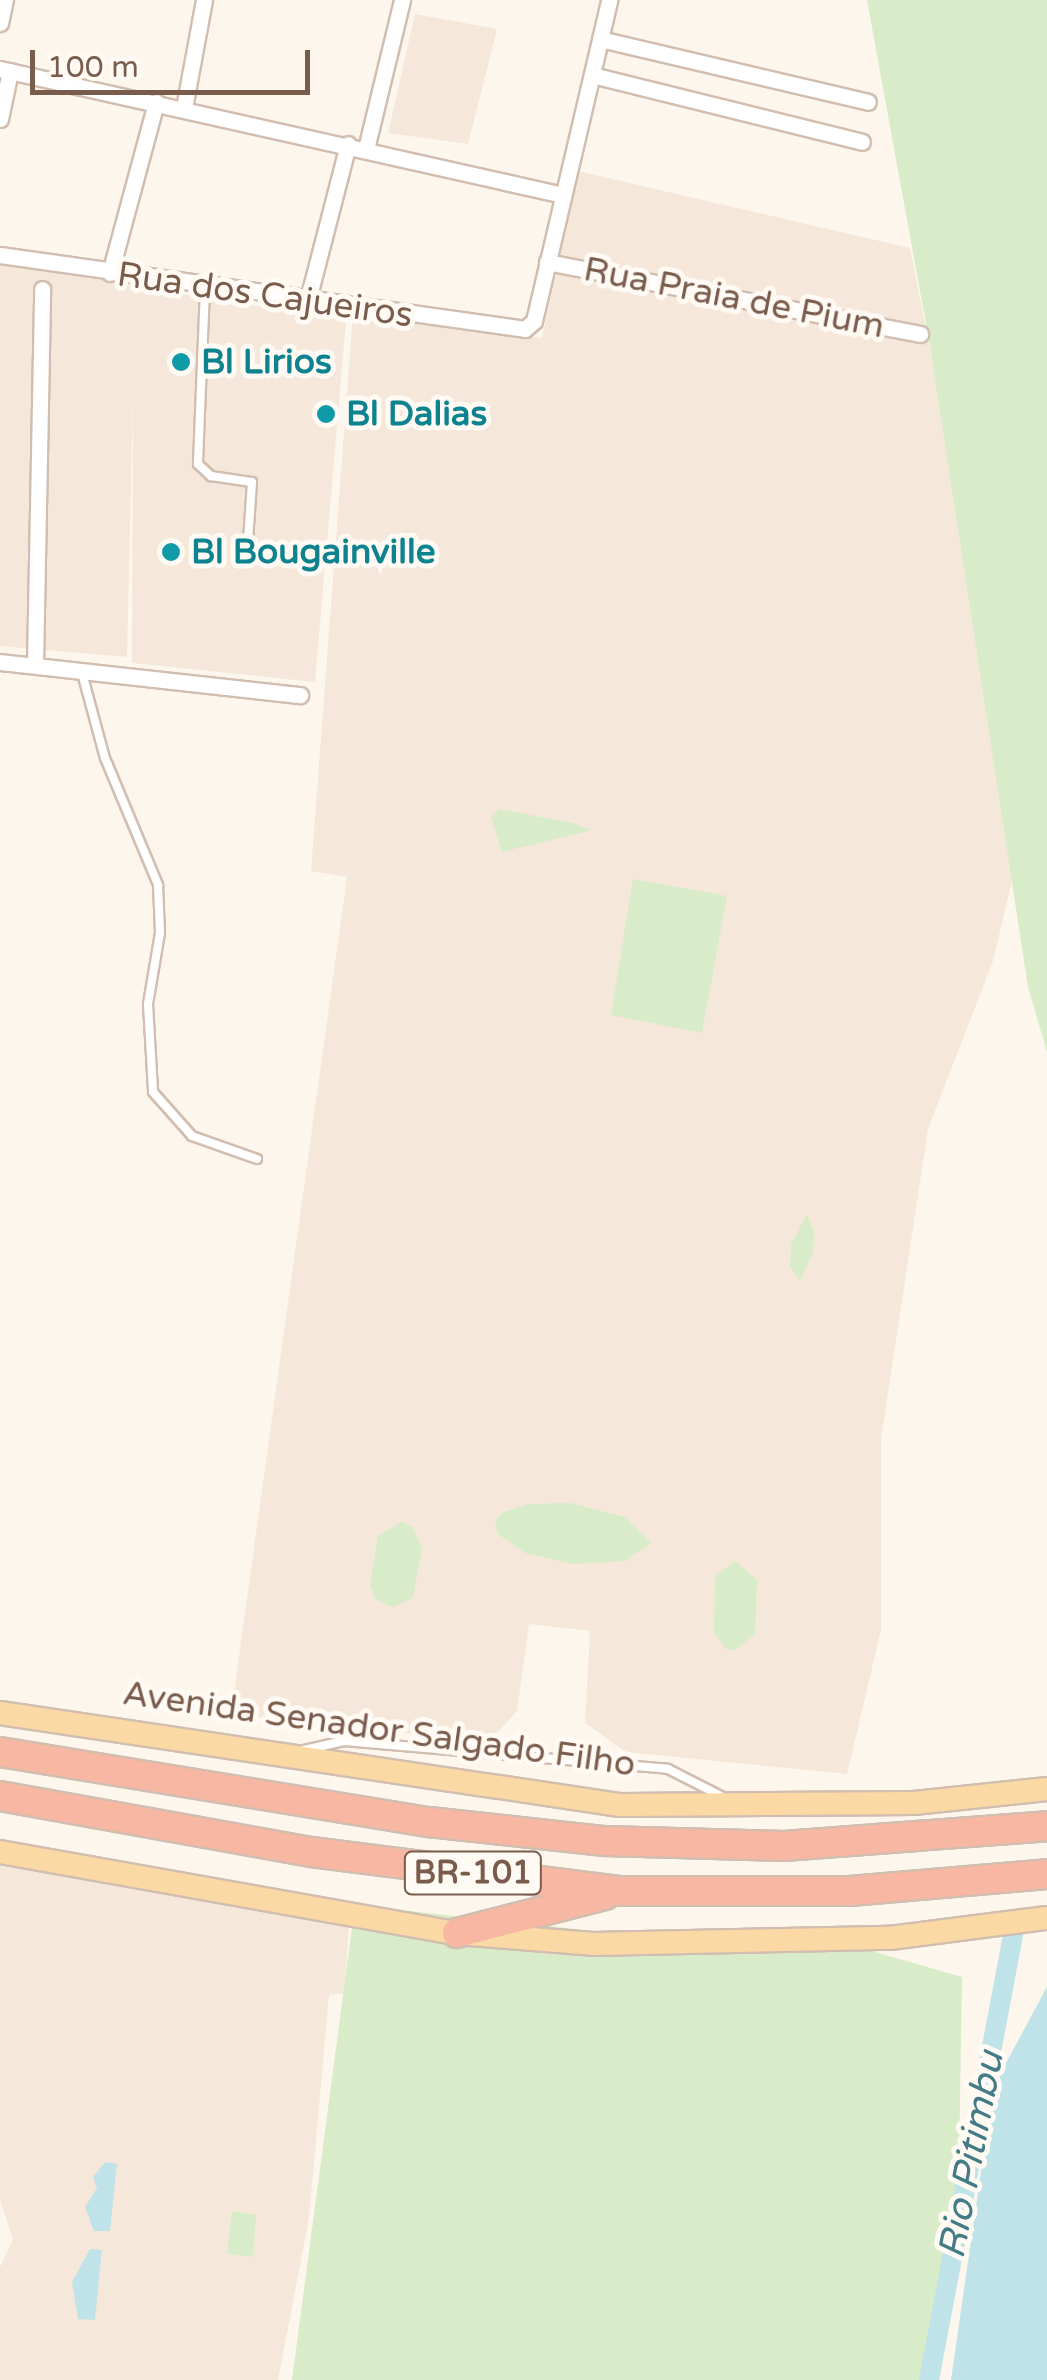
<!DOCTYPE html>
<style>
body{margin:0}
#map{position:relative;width:1047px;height:2380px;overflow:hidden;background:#fdf6ec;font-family:"Varela Round",sans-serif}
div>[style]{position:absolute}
.residential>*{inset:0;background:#f5e8da}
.green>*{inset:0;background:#d8ecc9}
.water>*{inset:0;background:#bfe3e8}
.canal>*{height:20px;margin:-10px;padding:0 10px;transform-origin:10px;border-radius:10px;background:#bfe3e8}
.roads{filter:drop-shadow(2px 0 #d1beb0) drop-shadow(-2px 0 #d1beb0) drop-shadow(0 2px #d1beb0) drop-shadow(0 -2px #d1beb0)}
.lane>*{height:8px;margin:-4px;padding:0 4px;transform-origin:4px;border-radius:4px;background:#fff}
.street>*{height:15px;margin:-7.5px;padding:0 7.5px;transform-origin:7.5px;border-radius:7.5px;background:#fff}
.primary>*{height:22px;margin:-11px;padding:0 11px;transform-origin:11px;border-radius:11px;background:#fbd9a5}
.highway>*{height:28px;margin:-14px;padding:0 14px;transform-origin:14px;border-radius:14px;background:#f7b7a3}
.dots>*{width:28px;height:28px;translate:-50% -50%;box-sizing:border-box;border:5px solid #fffaf3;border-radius:50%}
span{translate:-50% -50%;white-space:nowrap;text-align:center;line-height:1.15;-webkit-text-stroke:10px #fffaf3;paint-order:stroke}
.shield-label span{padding:2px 8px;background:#fffaf3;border:2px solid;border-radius:8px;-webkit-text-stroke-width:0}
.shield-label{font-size:32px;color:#7a5c4d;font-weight:700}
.street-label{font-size:35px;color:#7a5c4d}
.culture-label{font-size:35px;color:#0d838f;font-weight:700}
.left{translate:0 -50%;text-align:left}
.water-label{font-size:38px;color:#437c86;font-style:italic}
.scale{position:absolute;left:30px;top:50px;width:280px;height:45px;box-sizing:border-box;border:5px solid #7a5c4d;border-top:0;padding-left:12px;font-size:30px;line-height:35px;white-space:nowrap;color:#7a5c4d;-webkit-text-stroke:8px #fffaf3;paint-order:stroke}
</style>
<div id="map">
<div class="residential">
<i style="clip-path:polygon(415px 14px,497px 29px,468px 144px,388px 133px)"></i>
<i style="clip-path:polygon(578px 171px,910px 248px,942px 409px,1013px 877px,993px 961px,928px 1129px,881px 1439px,881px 1630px,847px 1774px,626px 1752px,585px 1723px,590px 1631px,529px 1624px,517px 1711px,498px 1732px,477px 1741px,231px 1714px,347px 877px,311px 871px,353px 313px,542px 338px)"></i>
<i style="clip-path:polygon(0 255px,134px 277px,135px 287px,346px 320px,315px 682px,132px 663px,133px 399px,127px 657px,0 646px)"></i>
<i style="clip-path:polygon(0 1866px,350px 1916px,344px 1993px,329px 1995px,309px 2218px,278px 2380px,0 2380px,0 2267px,13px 2239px,0 2200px)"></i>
</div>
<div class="green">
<i style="clip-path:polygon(867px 0,1047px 0,1047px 1052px,1028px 987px,930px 346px)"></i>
<i style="clip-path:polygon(499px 809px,572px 823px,592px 830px,502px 852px,491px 817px)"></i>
<i style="clip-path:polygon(633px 879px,727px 896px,702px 1033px,611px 1015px)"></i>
<i style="clip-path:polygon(807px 1214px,814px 1232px,813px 1252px,800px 1281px,790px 1266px,791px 1245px)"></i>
<i style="clip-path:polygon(570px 1503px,625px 1517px,651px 1543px,626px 1561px,573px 1564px,525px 1553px,498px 1534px,495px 1521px,504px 1512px,529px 1504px)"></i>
<i style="clip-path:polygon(401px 1522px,412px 1526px,422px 1549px,413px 1598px,393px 1607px,376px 1600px,370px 1585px,378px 1536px)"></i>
<i style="clip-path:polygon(735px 1561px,757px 1580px,755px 1634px,735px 1650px,726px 1649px,714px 1633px,715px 1576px)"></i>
<i style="clip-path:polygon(355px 1905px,693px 1942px,834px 1940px,962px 1977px,958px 2228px,930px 2380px,292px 2380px)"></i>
<i style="clip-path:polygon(232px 2211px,256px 2215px,253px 2257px,227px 2254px)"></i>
</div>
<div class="water">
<i style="clip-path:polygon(1047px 1987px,1047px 2380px,951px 2380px,993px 2087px)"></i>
<i style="clip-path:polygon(105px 2162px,117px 2164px,110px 2231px,94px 2231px,85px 2207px,97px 2188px,93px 2177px)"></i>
<i style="clip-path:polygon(90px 2249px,102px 2250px,95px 2320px,78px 2319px,72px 2282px)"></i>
</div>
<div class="canal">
<i style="left:929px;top:2380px;width:458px;rotate:-79.3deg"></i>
</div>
<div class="roads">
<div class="lane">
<i style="left:205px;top:288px;width:176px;rotate:92.3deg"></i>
<i style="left:198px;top:464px;width:18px;rotate:43deg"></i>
<i style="left:211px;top:476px;width:41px;rotate:8.3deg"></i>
<i style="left:252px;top:482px;width:59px;rotate:93.9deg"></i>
<i style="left:82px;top:673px;width:88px;rotate:74.9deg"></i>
<i style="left:105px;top:758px;width:138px;rotate:67.3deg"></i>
<i style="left:158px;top:885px;width:48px;rotate:87.6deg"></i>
<i style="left:160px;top:933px;width:72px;rotate:99.6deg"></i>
<i style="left:148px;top:1004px;width:88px;rotate:86.7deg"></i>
<i style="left:153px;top:1092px;width:59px;rotate:48.4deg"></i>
<i style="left:192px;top:1136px;width:69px;rotate:19.5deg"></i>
<i style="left:304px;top:1750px;width:41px;rotate:-12.7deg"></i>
<i style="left:344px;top:1741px;width:325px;rotate:4.9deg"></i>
<i style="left:668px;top:1769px;width:59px;rotate:27deg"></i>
</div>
<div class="street">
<i style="left:0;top:23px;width:24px;rotate:-78deg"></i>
<i style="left:600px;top:39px;width:275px;rotate:13.2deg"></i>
<i style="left:0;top:69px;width:577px;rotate:12.61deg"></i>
<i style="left:592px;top:75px;width:278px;rotate:13.9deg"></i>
<i style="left:184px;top:108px;width:110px;rotate:-79.5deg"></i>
<i style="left:0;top:119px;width:49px;rotate:-78.2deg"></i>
<i style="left:366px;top:149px;width:153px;rotate:-76.4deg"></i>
<i style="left:0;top:255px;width:530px;rotate:8.02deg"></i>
<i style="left:525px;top:329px;width:12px;rotate:-42deg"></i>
<i style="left:534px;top:321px;width:330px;rotate:-76.8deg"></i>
<i style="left:547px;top:262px;width:380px;rotate:10.9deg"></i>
<i style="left:110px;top:273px;width:177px;rotate:-74.9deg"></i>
<i style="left:307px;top:303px;width:164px;rotate:-75.5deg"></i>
<i style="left:0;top:662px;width:302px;rotate:6.3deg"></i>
<i style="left:35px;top:664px;width:375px;rotate:-88.9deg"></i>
</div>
<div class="primary">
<i style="left:0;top:1713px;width:627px;rotate:8.44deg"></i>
<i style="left:620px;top:1805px;width:294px;rotate:-0.4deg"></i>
<i style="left:914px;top:1803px;width:134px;rotate:-6deg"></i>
<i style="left:0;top:1852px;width:464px;rotate:10.1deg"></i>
<i style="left:457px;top:1933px;width:136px;rotate:4.6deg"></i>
<i style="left:593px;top:1944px;width:297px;rotate:-1.2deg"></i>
<i style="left:890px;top:1938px;width:158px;rotate:-7.3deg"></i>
</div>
<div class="highway">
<i style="left:0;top:1752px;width:435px;rotate:9.3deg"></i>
<i style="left:429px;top:1822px;width:177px;rotate:6.2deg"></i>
<i style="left:605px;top:1841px;width:179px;rotate:1.6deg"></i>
<i style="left:784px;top:1846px;width:264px;rotate:-4.3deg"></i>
<i style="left:0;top:1796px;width:316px;rotate:10.2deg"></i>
<i style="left:311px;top:1852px;width:310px;rotate:7.2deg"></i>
<i style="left:619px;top:1891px;width:231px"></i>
<i style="left:850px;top:1891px;width:198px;rotate:-4.9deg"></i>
<i style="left:457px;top:1933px;width:153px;rotate:-14.4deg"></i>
</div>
</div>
<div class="dots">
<i style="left:181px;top:362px;background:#0f9aa8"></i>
<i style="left:326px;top:414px;background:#0f9aa8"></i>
<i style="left:171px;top:552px;background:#0f9aa8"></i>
</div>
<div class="shield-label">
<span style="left:473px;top:1873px">BR-101</span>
</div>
<div class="street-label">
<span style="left:265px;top:295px;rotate:8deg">Rua dos Cajueiros</span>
<span style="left:734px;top:298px;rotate:11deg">Rua Praia de Pium</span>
<span style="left:379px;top:1729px;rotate:8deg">Avenida Senador Salgado Filho</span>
</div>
<div class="culture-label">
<span class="left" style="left:201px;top:362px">Bl Lirios</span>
<span class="left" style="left:346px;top:414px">Bl Dalias</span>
<span class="left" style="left:191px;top:552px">Bl Bougainville</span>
</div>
<div class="water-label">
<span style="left:972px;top:2155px;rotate:-79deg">Rio Pitimbu</span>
</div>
<div class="scale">100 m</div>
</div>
